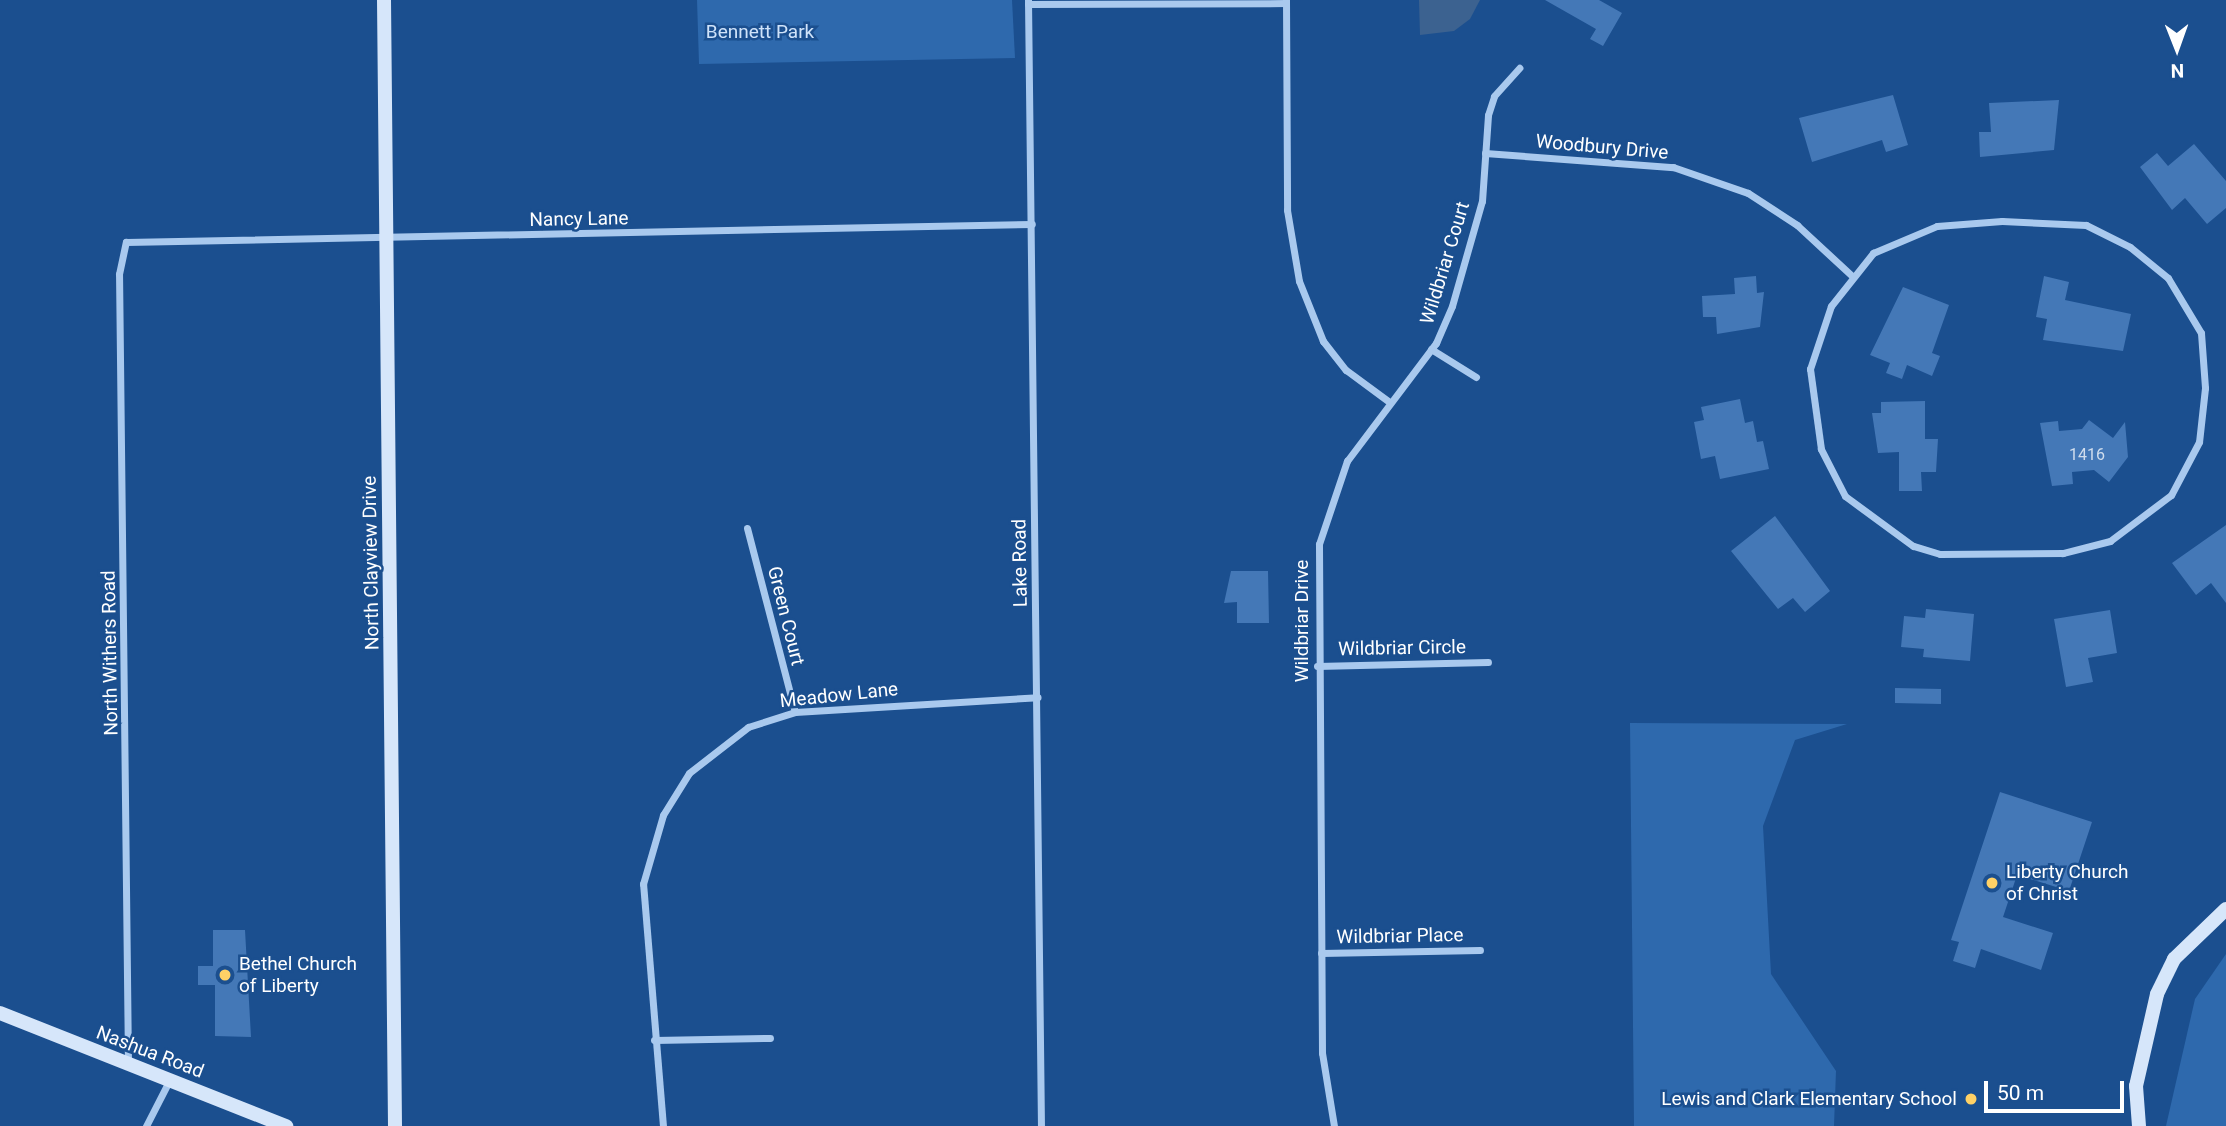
<!DOCTYPE html>
<style>
body{margin:0}
#map{position:relative;width:2226px;height:1126px;overflow:hidden;background:#1b4f8f;font-family:Roboto,sans-serif}
div>[style]{position:absolute}
.green>*{inset:0;background:#2e69ad}
.water>*{inset:0;background:#3c6290}
.building>*{inset:0;background:#4478b7}
.street>*{height:7px;margin:-3.5px;padding:0 3.5px;transform-origin:3.5px;border-radius:3.5px;background:#a9c9ee}
.secondary>*{height:14px;margin:-7px;padding:0 7px;transform-origin:7px;border-radius:7px;background:#d6e6fa}
.dots>*{width:19px;height:19px;translate:-50% -50%;box-sizing:border-box;border:4px solid #1b4f8f;border-radius:50%}
span{translate:-50% -50%;white-space:nowrap;text-align:center;line-height:1.15;-webkit-text-stroke:5px #1b4f8f;paint-order:stroke}
.number-label{font-size:16px;color:#d0dded}
.number-label span{-webkit-text-stroke-width:0}
.park-label{font-size:19px;color:#cfe3fa}
.street-label{font-size:19px;color:#fff}
.poi-label{font-size:19px;color:#fff}
.left{translate:0 -50%;text-align:left}
.right{translate:-100% -50%;text-align:right}
.north{position:absolute;left:2142px;top:14px;width:70px;height:70px;-webkit-text-stroke:5px #1b4f8f;paint-order:stroke;rotate:179deg;font-size:19px;font-weight:700;line-height:28px;text-align:center;color:#fff}
.north::after{content:'';display:block;margin:auto;width:24px;height:32px;background:#fff;clip-path:polygon(50% 0,100% 100%,50% 72%,0 100%)}
.scale{position:absolute;left:1984px;top:1081px;width:140px;height:32px;box-sizing:border-box;border:4px solid #fff;border-top:0;padding-left:9px;font-size:21px;line-height:24px;white-space:nowrap;color:#fff;-webkit-text-stroke:5px #1b4f8f;paint-order:stroke}
</style>
<div id="map">
<div class="green">
<i style="clip-path:polygon(697px 0,1012px 0,1015px 58px,699px 64px)"></i>
<i style="clip-path:polygon(1630px 723px,1847px 724px,1795px 740px,1763px 826px,1771px 974px,1836px 1071px,1834px 1126px,1634px 1126px)"></i>
<i style="clip-path:polygon(2226px 954px,2226px 1126px,2166px 1126px,2195px 999px)"></i>
</div>
<div class="water">
<i style="clip-path:polygon(1419px 0,1480px 0,1470px 19px,1454px 31px,1420px 35px)"></i>
</div>
<div class="building">
<i style="clip-path:polygon(1545px 0,1599px 0,1622px 13px,1603px 46px,1590px 39px,1596px 29px)"></i>
<i style="clip-path:polygon(1893px 95px,1908px 145px,1886px 152px,1882px 140px,1812px 162px,1799px 118px)"></i>
<i style="clip-path:polygon(2059px 100px,2054px 150px,1980px 157px,1979px 132px,1991px 132px,1989px 103px)"></i>
<i style="clip-path:polygon(2194px 144px,2226px 181px,2226px 208px,2207px 224px,2185px 198px,2172px 210px,2140px 167px,2157px 153px,2168px 166px)"></i>
<i style="clip-path:polygon(1756px 276px,1757px 293px,1764px 292px,1760px 327px,1717px 334px,1716px 317px,1703px 317px,1702px 296px,1735px 294px,1734px 278px)"></i>
<i style="clip-path:polygon(2044px 276px,2069px 282px,2065px 300px,2131px 314px,2123px 351px,2043px 340px,2047px 319px,2036px 317px)"></i>
<i style="clip-path:polygon(1903px 287px,1949px 305px,1932px 353px,1940px 356px,1932px 376px,1907px 365px,1902px 379px,1886px 373px,1890px 363px,1870px 355px)"></i>
<i style="clip-path:polygon(1740px 399px,1745px 423px,1753px 421px,1757px 442px,1763px 441px,1769px 469px,1720px 479px,1715px 456px,1701px 459px,1694px 422px,1704px 420px,1701px 407px)"></i>
<i style="clip-path:polygon(1925px 401px,1925px 439px,1938px 439px,1936px 472px,1921px 472px,1922px 491px,1899px 491px,1899px 452px,1878px 453px,1872px 413px,1881px 413px,1881px 402px)"></i>
<i style="clip-path:polygon(2089px 420px,2113px 438px,2125px 422px,2128px 457px,2109px 482px,2094px 470px,2072px 472px,2073px 484px,2052px 486px,2040px 423px,2058px 421px,2059px 431px,2082px 429px)"></i>
<i style="clip-path:polygon(1775px 516px,1830px 591px,1805px 612px,1793px 598px,1778px 609px,1731px 551px)"></i>
<i style="clip-path:polygon(2226px 525px,2226px 603px,2211px 583px,2196px 595px,2172px 563px)"></i>
<i style="clip-path:polygon(1231px 571px,1268px 571px,1269px 623px,1237px 623px,1237px 602px,1224px 603px)"></i>
<i style="clip-path:polygon(1926px 609px,1974px 614px,1970px 661px,1923px 657px,1924px 649px,1901px 647px,1904px 616px,1925px 618px)"></i>
<i style="clip-path:polygon(2110px 610px,2117px 653px,2088px 658px,2093px 682px,2066px 687px,2054px 619px)"></i>
<i style="clip-path:polygon(1895px 688px,1941px 689px,1941px 704px,1895px 703px)"></i>
<i style="clip-path:polygon(2000px 792px,2092px 822px,2069px 891px,2017px 875px,2003px 917px,2053px 933px,2041px 970px,1981px 949px,1975px 968px,1953px 961px,1959px 942px,1951px 940px)"></i>
<i style="clip-path:polygon(213px 930px,245px 930px,251px 1037px,215px 1036px,215px 985px,198px 985px,198px 966px,213px 966px)"></i>
</div>
<div class="street">
<i style="left:1028px;top:0;width:1126px;rotate:89.34deg"></i>
<i style="left:1286px;top:0;width:210px;rotate:89.7deg"></i>
<i style="left:1287px;top:210px;width:72px;rotate:80.4deg"></i>
<i style="left:1299px;top:281px;width:65px;rotate:68.2deg"></i>
<i style="left:1323px;top:341px;width:37px;rotate:52deg"></i>
<i style="left:1346px;top:370px;width:52px;rotate:36.4deg"></i>
<i style="left:1028px;top:4px;width:258px;rotate:-0.2deg"></i>
<i style="left:1485px;top:153px;width:189px;rotate:4.3deg"></i>
<i style="left:1673px;top:167px;width:79px;rotate:19.1deg"></i>
<i style="left:1748px;top:193px;width:59px;rotate:33.1deg"></i>
<i style="left:1797px;top:225px;width:74px;rotate:42.8deg"></i>
<i style="left:2002px;top:221px;width:84px;rotate:2.7deg"></i>
<i style="left:2086px;top:225px;width:49px;rotate:26.6deg"></i>
<i style="left:2130px;top:247px;width:49px;rotate:39.2deg"></i>
<i style="left:2168px;top:278px;width:64px;rotate:59deg"></i>
<i style="left:2201px;top:333px;width:55px;rotate:85.8deg"></i>
<i style="left:2205px;top:388px;width:54px;rotate:96.3deg"></i>
<i style="left:2199px;top:442px;width:60px;rotate:117.8deg"></i>
<i style="left:2171px;top:495px;width:76px;rotate:143deg"></i>
<i style="left:2110px;top:541px;width:49px;rotate:165.7deg"></i>
<i style="left:2063px;top:553px;width:123px;rotate:179.5deg"></i>
<i style="left:1940px;top:554px;width:28px;rotate:-163deg"></i>
<i style="left:1913px;top:546px;width:84px;rotate:-143.7deg"></i>
<i style="left:1845px;top:496px;width:53px;rotate:-117.1deg"></i>
<i style="left:1821px;top:449px;width:81px;rotate:-97.8deg"></i>
<i style="left:1810px;top:369px;width:66px;rotate:-71.6deg"></i>
<i style="left:1831px;top:306px;width:68px;rotate:-51.6deg"></i>
<i style="left:1873px;top:253px;width:69px;rotate:-22.9deg"></i>
<i style="left:1937px;top:226px;width:65px;rotate:-4.4deg"></i>
<i style="left:1431px;top:349px;width:53px;rotate:31.9deg"></i>
<i style="left:747px;top:528px;width:190px;rotate:75.4deg"></i>
<i style="left:1317px;top:666px;width:171px;rotate:-1.3deg"></i>
<i style="left:1321px;top:953px;width:159px;rotate:-1.1deg"></i>
<i style="left:654px;top:1040px;width:116px;rotate:-1deg"></i>
<i style="left:128px;top:1064px;width:790px;rotate:-90.65deg"></i>
<i style="left:119px;top:274px;width:33px;rotate:-78deg"></i>
<i style="left:126px;top:242px;width:906px;rotate:-1.14deg"></i>
<i style="left:146px;top:1126px;width:51px;rotate:-62.9deg"></i>
<i style="left:663px;top:1126px;width:243px;rotate:-94.7deg"></i>
<i style="left:643px;top:884px;width:72px;rotate:-73.8deg"></i>
<i style="left:663px;top:815px;width:49px;rotate:-58.2deg"></i>
<i style="left:689px;top:773px;width:75px;rotate:-37.9deg"></i>
<i style="left:748px;top:727px;width:49px;rotate:-17.7deg"></i>
<i style="left:795px;top:712px;width:243px;rotate:-3.5deg"></i>
<i style="left:1334px;top:1126px;width:74px;rotate:-99.3deg"></i>
<i style="left:1322px;top:1053px;width:509px;rotate:-90.34deg"></i>
<i style="left:1319px;top:544px;width:88px;rotate:-71.4deg"></i>
<i style="left:1347px;top:461px;width:148px;rotate:-53deg"></i>
<i style="left:1436px;top:343px;width:40px;rotate:-66.6deg"></i>
<i style="left:1452px;top:306px;width:109px;rotate:-74.1deg"></i>
<i style="left:1482px;top:201px;width:86px;rotate:-86deg"></i>
<i style="left:1488px;top:115px;width:20px;rotate:-72deg"></i>
<i style="left:1494px;top:96px;width:38px;rotate:-48deg"></i>
</div>
<div class="secondary">
<i style="left:384px;top:0;width:1126px;rotate:89.44deg"></i>
<i style="left:0;top:1013px;width:308px;rotate:21.6deg"></i>
<i style="left:2139px;top:1126px;width:40px;rotate:-94.3deg"></i>
<i style="left:2136px;top:1086px;width:94px;rotate:-77.1deg"></i>
<i style="left:2157px;top:994px;width:39px;rotate:-64deg"></i>
<i style="left:2174px;top:959px;width:72px;rotate:-43.9deg"></i>
</div>
<div class="dots">
<i style="left:1992px;top:883px;background:#ffd166"></i>
<i style="left:225px;top:975px;background:#ffd166"></i>
<i style="left:1971px;top:1099px;background:#ffd166"></i>
</div>
<div class="number-label">
<span style="left:2087px;top:455px">1416</span>
</div>
<div class="park-label">
<span style="left:760px;top:32px">Bennett Park</span>
</div>
<div class="street-label">
<span style="left:1602px;top:147px;rotate:5deg">Woodbury Drive</span>
<span style="left:579px;top:219px;rotate:-1deg">Nancy Lane</span>
<span style="left:1445px;top:263px;rotate:-73deg">Wildbriar Court</span>
<span style="left:371px;top:563px;rotate:-91deg">North Clayview Drive</span>
<span style="left:1020px;top:563px;rotate:-91deg">Lake Road</span>
<span style="left:786px;top:616px;rotate:76deg">Green Court</span>
<span style="left:1302px;top:621px;rotate:-90deg">Wildbriar Drive</span>
<span style="left:1402px;top:648px;rotate:-1deg">Wildbriar Circle</span>
<span style="left:110px;top:653px;rotate:-91deg">North Withers Road</span>
<span style="left:839px;top:695px;rotate:-6deg">Meadow Lane</span>
<span style="left:1400px;top:936px;rotate:-1deg">Wildbriar Place</span>
<span style="left:150px;top:1052px;rotate:21deg">Nashua Road</span>
</div>
<div class="poi-label">
<span class="left" style="left:2006px;top:883px">Liberty Church<br>of Christ</span>
<span class="left" style="left:239px;top:975px">Bethel Church<br>of Liberty</span>
<span class="right" style="left:1957px;top:1099px">Lewis and Clark Elementary School</span>
</div>
<div class="north">N</div>
<div class="scale">50 m</div>
</div>
